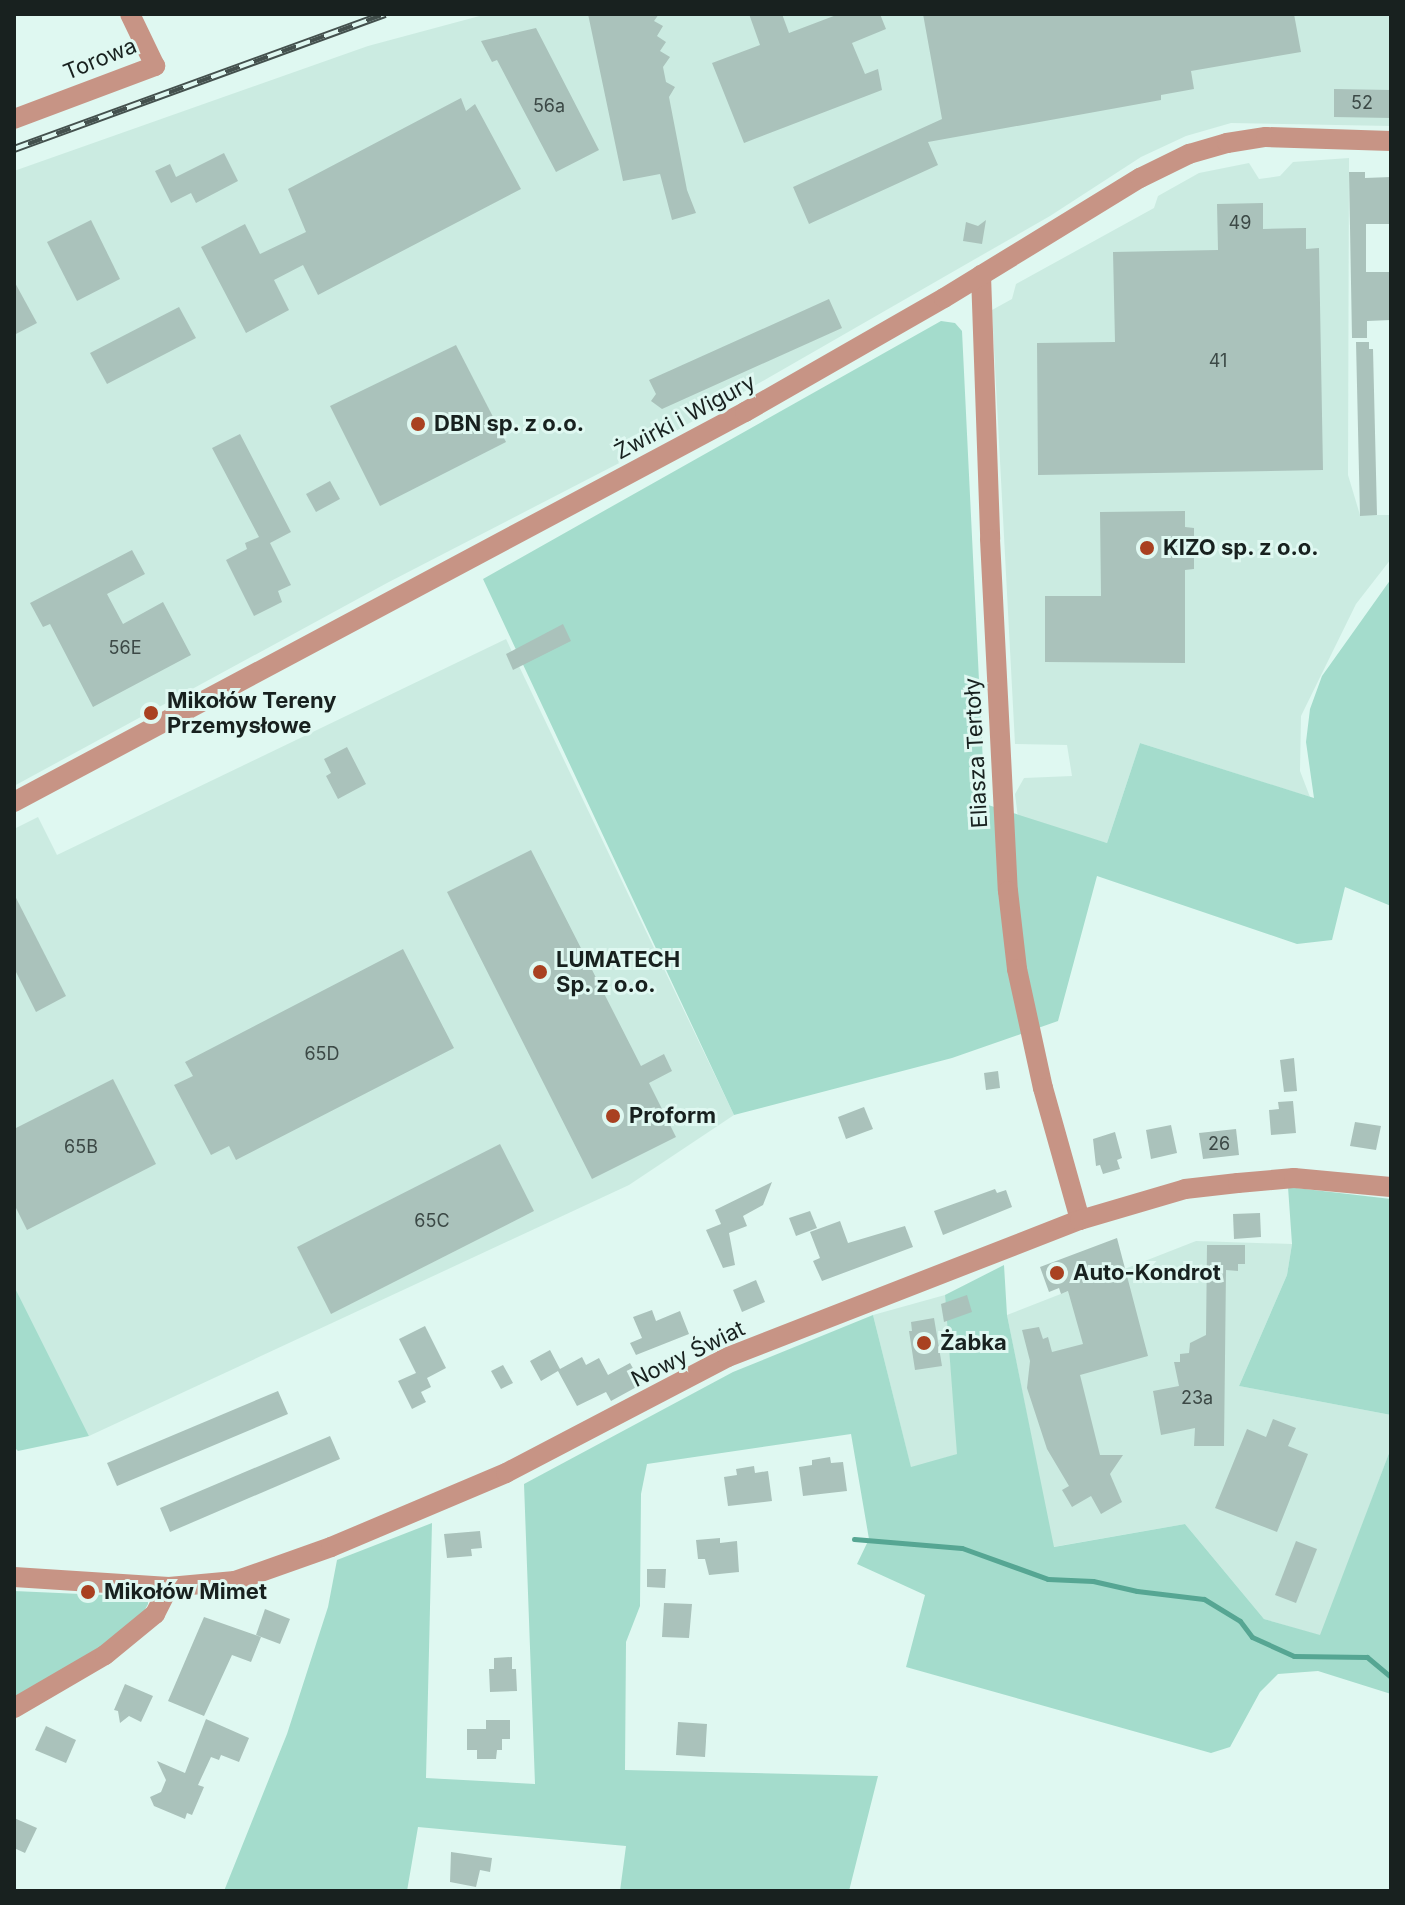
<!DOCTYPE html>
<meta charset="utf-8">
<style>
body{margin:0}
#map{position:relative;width:1405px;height:1905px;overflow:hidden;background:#dff8f1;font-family:Inter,sans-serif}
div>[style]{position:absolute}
.built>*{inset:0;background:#cbebe1}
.green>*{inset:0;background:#a4dccc}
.stream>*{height:5px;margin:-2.5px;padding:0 2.5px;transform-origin:2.5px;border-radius:2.5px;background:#56a693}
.building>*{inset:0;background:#aac2bb}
.minor>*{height:20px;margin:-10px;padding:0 10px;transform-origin:10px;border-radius:10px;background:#c79485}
.tertiary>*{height:20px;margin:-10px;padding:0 10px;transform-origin:10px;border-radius:10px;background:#c79485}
.rail>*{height:8px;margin-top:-4px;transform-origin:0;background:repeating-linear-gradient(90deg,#dff8f1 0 15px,#44514e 0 30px);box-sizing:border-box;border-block:2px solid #44514e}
.dots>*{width:22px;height:22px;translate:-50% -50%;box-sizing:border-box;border:4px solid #dff8f1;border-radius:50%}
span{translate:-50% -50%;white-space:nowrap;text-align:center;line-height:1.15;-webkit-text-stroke:6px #dff8f1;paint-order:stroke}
.number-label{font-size:18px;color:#3c4946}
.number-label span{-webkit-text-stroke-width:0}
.street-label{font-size:22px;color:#18211f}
.poi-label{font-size:22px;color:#18211f;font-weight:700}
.left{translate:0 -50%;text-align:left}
.frame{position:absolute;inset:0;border:16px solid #18211f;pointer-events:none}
</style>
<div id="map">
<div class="built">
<i style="clip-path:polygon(487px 14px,1391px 14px,1391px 126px,1231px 123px,1186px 136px,1141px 157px,1050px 216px,627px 459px,387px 583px,14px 786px,14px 171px,368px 46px)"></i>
<i style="clip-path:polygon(1349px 158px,1348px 475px,1360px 515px,1391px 515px,1391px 559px,1356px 604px,1301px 716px,1300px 771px,1310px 797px,1140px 743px,1107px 843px,1018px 818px,1015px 794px,1024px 778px,1072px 776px,1067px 745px,1015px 744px,992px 310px,1012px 299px,1016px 284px,1154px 208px,1158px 196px,1199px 173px,1249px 163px,1259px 179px,1280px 176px,1293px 162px)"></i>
<i style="clip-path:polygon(506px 639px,734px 1115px,629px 1185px,89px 1436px,14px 1286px,14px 829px,38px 817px,57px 855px)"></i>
<i style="clip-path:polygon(1196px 1241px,1292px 1244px,1287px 1275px,1239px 1386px,1391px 1415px,1391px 1448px,1321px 1636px,1264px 1619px,1185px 1524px,1053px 1547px,1007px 1315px)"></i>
<i style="clip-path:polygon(945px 1295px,958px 1454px,911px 1468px,873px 1315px)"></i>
</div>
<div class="green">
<i style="clip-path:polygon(941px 321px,955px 323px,962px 331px,985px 804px,1107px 843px,1140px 743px,1314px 798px,1306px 742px,1310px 709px,1322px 676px,1391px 579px,1391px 906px,1345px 887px,1332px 940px,1297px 944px,1097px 876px,1058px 1021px,952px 1058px,734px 1115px,483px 579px)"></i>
<i style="clip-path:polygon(1288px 1187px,1391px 1199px,1391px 1415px,1239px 1386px,1287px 1275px,1292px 1244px)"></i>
<i style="clip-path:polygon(1004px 1265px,1007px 1315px,1054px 1547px,1185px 1524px,1264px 1619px,1320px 1635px,1391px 1448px,1391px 1694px,1318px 1671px,1278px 1674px,1260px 1692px,1230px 1747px,1211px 1753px,906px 1667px,925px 1595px,857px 1564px,869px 1539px,851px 1434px,647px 1464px,641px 1494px,640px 1606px,626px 1642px,625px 1770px,878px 1776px,849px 1891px,620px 1891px,626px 1846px,418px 1827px,407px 1891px,224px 1891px,287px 1734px,328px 1607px,337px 1560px,432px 1523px,426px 1778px,535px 1784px,524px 1484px,733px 1372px,873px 1315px,911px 1467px,957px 1454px,945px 1295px)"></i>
<i style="clip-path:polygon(14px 1286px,89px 1436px,18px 1451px,14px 1447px)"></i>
<i style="clip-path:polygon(14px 1591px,148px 1597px,148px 1604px,142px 1615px,103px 1653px,14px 1702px)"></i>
</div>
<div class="stream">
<i style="left:854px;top:1539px;width:108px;rotate:4.8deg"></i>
<i style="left:962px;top:1548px;width:91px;rotate:19.8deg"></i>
<i style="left:1048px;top:1579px;width:45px;rotate:2.5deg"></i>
<i style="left:1093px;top:1581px;width:45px;rotate:12.8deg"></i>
<i style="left:1137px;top:1591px;width:67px;rotate:6.8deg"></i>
<i style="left:1204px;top:1599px;width:42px;rotate:31.4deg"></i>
<i style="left:1240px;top:1621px;width:20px;rotate:53deg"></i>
<i style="left:1252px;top:1637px;width:46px;rotate:24.3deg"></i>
<i style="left:1294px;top:1656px;width:73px;rotate:0.8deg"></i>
<i style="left:1367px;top:1657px;width:31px;rotate:40deg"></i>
</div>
<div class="building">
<i style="clip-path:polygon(588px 14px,659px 14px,654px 21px,663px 26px,657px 36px,666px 42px,660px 51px,670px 57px,663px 67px,666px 82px,675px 87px,669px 97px,687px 190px,696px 213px,672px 220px,660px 174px,623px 181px)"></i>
<i style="clip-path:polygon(749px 14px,782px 14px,789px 33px,839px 14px,880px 14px,886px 29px,852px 43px,865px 74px,878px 69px,882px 90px,744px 143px,712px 63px,760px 45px)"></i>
<i style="clip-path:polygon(923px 14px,1294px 14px,1301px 52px,1191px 71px,1194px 89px,1161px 95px,1161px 100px,928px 142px,938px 165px,809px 224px,793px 187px,942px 119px)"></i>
<i style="clip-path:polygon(536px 28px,599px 150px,556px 172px,497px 60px,492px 62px,481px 41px)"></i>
<i style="clip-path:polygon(1334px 89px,1391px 90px,1391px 118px,1334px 117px)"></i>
<i style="clip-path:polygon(461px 98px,466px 111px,475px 104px,521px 189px,318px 295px,303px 265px,274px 280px,289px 310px,246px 333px,201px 247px,245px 224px,260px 254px,306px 232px,288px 189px)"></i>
<i style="clip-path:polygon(224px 153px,238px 181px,196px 203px,191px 193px,171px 203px,155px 171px,170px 164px,176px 177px)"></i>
<i style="clip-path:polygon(1349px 172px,1365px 172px,1365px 178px,1391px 177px,1391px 224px,1366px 224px,1366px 272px,1391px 272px,1391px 320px,1367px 321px,1367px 338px,1352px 338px)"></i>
<i style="clip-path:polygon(1263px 203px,1263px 229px,1306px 228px,1306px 249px,1319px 248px,1323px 470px,1038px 475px,1037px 343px,1115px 342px,1113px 252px,1218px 250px,1217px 204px)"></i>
<i style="clip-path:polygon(91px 220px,120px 279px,77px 301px,47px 242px)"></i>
<i style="clip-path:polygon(986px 220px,982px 244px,963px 241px,966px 222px,978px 226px)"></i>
<i style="clip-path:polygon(14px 281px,37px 323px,14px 335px)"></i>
<i style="clip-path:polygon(829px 299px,842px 328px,662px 409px,651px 401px,656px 394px,649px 380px)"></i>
<i style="clip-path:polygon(179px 307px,196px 338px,107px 384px,90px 353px)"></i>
<i style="clip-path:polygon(1356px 342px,1369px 342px,1369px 349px,1373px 349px,1377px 515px,1360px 516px)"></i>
<i style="clip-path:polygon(456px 345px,506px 442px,380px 506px,330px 406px)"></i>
<i style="clip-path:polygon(240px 434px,291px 532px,270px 543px,291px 585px,278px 591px,282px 602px,254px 616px,226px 560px,247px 549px,245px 543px,259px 537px,212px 448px)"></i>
<i style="clip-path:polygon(330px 481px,340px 499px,316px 512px,306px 494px)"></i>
<i style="clip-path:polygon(1185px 511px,1185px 527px,1194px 528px,1194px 569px,1185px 570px,1185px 663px,1045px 662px,1045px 596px,1101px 596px,1100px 512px)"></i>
<i style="clip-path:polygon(132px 550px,145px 574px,107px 594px,123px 624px,163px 602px,191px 655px,93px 707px,50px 624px,43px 627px,30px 603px)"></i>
<i style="clip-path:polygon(563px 624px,571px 641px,513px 670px,506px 654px)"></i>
<i style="clip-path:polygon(347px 747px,366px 784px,338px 799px,326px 776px,331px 773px,324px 759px)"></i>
<i style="clip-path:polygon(531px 850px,641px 1066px,664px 1054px,672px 1071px,649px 1083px,676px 1137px,592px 1179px,447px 892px)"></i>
<i style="clip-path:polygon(14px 894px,66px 996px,36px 1012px,14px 968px)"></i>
<i style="clip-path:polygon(403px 949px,454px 1048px,236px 1160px,229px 1146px,211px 1155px,174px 1085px,193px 1076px,185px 1062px)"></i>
<i style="clip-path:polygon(1294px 1058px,1297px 1091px,1284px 1092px,1280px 1060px)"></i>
<i style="clip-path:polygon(998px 1071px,1000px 1088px,986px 1090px,984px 1073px)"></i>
<i style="clip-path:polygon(113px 1079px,156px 1164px,27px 1230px,14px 1204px,14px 1129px)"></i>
<i style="clip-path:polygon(1293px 1101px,1296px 1133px,1271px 1135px,1269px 1110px,1279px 1109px,1278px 1102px)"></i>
<i style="clip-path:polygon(864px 1107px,873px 1129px,846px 1139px,838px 1117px)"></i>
<i style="clip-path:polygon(1355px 1122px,1381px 1126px,1376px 1150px,1350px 1146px)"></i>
<i style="clip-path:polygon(1171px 1125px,1177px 1153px,1151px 1159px,1146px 1130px)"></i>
<i style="clip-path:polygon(1236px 1129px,1239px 1155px,1203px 1159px,1199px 1133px)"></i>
<i style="clip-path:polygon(1115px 1132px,1122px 1158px,1117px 1160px,1120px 1169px,1103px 1174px,1100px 1165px,1096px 1166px,1093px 1139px)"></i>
<i style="clip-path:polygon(500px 1144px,534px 1211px,331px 1314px,297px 1247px)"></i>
<i style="clip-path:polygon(772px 1182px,763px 1205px,743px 1216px,747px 1226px,729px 1233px,735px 1265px,723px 1268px,706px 1230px,721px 1224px,715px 1210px)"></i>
<i style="clip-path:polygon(995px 1189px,997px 1193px,1006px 1190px,1012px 1207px,943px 1235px,934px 1211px)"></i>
<i style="clip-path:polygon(810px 1211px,817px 1228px,796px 1236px,789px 1218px)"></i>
<i style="clip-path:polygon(1260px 1213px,1261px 1237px,1234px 1239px,1233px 1214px)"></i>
<i style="clip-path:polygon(840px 1221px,848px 1243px,905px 1226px,913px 1247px,822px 1281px,813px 1261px,820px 1258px,810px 1232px)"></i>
<i style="clip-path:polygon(1117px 1238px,1148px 1356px,1080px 1375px,1100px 1455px,1123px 1455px,1110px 1474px,1122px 1502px,1101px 1514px,1091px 1496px,1072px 1507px,1062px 1490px,1069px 1486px,1047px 1449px,1027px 1388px,1030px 1361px,1022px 1330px,1039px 1327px,1043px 1339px,1048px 1337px,1052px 1352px,1083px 1344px,1068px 1291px,1061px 1294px,1059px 1288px,1049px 1292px,1040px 1267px)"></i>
<i style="clip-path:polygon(1207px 1245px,1245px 1245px,1245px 1264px,1238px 1264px,1238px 1271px,1226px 1270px,1224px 1446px,1194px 1446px,1195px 1428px,1161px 1435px,1153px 1391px,1179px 1386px,1174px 1362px,1180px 1362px,1180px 1354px,1189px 1353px,1190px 1343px,1206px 1335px)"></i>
<i style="clip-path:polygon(756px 1280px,765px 1302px,742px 1312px,733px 1290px)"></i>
<i style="clip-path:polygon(967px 1295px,972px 1312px,944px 1322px,941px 1304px)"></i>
<i style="clip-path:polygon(652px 1310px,656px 1321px,680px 1311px,689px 1334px,636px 1355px,630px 1343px,642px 1338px,633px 1317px)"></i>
<i style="clip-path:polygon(934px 1318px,942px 1366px,915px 1370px,909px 1331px,912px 1331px,911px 1322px)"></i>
<i style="clip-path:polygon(425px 1326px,446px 1368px,427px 1378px,431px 1387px,421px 1392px,426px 1402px,412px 1409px,398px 1381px,416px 1373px,399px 1339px)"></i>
<i style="clip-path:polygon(550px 1350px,560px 1369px,582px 1357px,586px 1365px,599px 1358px,608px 1375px,630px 1363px,642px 1384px,611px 1401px,606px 1392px,577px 1406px,558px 1371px,541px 1381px,530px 1361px)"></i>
<i style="clip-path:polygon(503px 1365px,513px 1383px,501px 1389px,491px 1371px)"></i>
<i style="clip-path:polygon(278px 1391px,288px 1414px,117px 1486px,107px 1463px)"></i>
<i style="clip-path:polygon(1273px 1419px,1296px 1428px,1288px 1446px,1308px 1454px,1277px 1532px,1215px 1508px,1247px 1429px,1266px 1437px)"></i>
<i style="clip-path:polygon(330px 1436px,340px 1459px,170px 1532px,160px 1508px)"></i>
<i style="clip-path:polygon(830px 1457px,831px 1463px,843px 1462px,847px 1491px,803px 1496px,799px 1467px,812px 1465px,812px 1460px)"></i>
<i style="clip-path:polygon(754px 1466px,755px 1473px,768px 1471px,772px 1501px,728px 1506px,724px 1477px,737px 1475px,736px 1469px)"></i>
<i style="clip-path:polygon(480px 1531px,482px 1548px,471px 1549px,472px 1556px,447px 1558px,444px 1534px)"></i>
<i style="clip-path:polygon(720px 1538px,720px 1543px,737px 1541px,739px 1572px,709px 1575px,705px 1559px,698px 1559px,696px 1540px)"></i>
<i style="clip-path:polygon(1296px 1541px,1317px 1549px,1296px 1603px,1275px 1595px)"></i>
<i style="clip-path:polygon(647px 1569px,666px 1569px,665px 1588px,647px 1587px)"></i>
<i style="clip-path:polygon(664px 1603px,692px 1604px,689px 1638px,662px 1637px)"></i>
<i style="clip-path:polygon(265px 1609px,290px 1619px,280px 1644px,256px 1635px)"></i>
<i style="clip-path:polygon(204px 1617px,261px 1637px,251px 1662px,232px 1655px,204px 1716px,168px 1701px)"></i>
<i style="clip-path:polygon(512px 1657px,512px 1669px,516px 1669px,517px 1691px,490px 1692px,489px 1669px,494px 1669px,494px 1658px)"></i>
<i style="clip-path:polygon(125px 1684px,153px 1696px,141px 1722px,129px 1716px,120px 1723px,118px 1711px,114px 1710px)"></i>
<i style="clip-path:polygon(206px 1719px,249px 1738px,239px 1762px,221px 1755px,219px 1760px,211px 1757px,198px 1785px,204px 1787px,192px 1815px,187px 1813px,185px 1819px,154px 1806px,150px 1797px,161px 1792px,166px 1780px,157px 1761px,185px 1773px)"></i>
<i style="clip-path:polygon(486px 1720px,510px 1720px,510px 1739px,502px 1739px,502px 1750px,497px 1750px,496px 1759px,477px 1759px,477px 1750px,467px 1750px,467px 1729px,486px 1729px)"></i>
<i style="clip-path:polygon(678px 1722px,707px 1724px,705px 1757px,676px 1755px)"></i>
<i style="clip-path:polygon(46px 1726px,76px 1740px,66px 1763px,35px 1750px)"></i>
<i style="clip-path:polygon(14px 1818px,37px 1828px,25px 1853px,14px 1848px)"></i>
<i style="clip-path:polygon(451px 1852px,492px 1858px,490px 1872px,480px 1870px,476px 1887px,450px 1882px)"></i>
</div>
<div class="minor">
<i style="left:14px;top:119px;width:151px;rotate:-20.6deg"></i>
<i style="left:155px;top:66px;width:58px;rotate:-115.7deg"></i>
<i style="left:981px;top:275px;width:264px;rotate:88deg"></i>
<i style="left:990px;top:539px;width:352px;rotate:87.1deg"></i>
<i style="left:1008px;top:891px;width:79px;rotate:83.4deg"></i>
<i style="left:1017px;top:969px;width:122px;rotate:77.7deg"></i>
<i style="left:1043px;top:1088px;width:137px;rotate:74.3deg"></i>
<i style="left:14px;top:1708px;width:105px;rotate:-30.2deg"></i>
<i style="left:105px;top:1655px;width:65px;rotate:-39.4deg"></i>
<i style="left:155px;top:1614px;width:30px;rotate:-63deg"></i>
</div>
<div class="tertiary">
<i style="left:14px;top:802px;width:829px;rotate:-28.08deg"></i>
<i style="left:745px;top:412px;width:229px;rotate:-29.8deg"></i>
<i style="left:944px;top:298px;width:230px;rotate:-31.5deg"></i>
<i style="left:1140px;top:178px;width:55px;rotate:-26.1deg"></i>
<i style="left:1189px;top:154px;width:40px;rotate:-16deg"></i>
<i style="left:1227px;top:143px;width:39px;rotate:-9deg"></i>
<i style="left:1266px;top:137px;width:125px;rotate:1.8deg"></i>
<i style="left:14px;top:1577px;width:155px;rotate:3.7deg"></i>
<i style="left:169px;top:1587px;width:66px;rotate:-5.2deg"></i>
<i style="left:235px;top:1581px;width:102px;rotate:-19.5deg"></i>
<i style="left:331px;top:1547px;width:190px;rotate:-22.9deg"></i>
<i style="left:506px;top:1473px;width:250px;rotate:-27.6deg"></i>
<i style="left:728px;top:1357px;width:378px;rotate:-21.3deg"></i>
<i style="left:1080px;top:1220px;width:109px;rotate:-16.4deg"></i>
<i style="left:1185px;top:1189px;width:53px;rotate:-6.5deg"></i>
<i style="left:1238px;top:1183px;width:56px;rotate:-5.1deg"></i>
<i style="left:1294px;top:1178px;width:97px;rotate:5.3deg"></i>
</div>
<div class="rail">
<i style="left:14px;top:149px;width:395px;rotate:-20deg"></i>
</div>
<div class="dots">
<i style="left:418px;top:424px;background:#a94121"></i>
<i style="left:1147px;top:548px;background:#a94121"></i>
<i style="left:151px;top:713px;background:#a94121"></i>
<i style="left:540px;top:972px;background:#a94121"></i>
<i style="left:613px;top:1116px;background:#a94121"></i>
<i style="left:1057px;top:1273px;background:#a94121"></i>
<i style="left:924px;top:1343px;background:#a94121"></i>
<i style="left:88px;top:1592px;background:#a94121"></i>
</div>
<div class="number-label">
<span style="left:1362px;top:103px">52</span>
<span style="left:549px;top:106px">56a</span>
<span style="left:1240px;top:223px">49</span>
<span style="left:1218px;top:361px">41</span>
<span style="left:125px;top:648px">56E</span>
<span style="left:322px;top:1054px">65D</span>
<span style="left:1219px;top:1144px">26</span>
<span style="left:81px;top:1147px">65B</span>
<span style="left:432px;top:1221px">65C</span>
<span style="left:1197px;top:1398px">23a</span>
</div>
<div class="street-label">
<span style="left:100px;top:59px;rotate:-22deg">Torowa</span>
<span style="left:685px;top:417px;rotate:-28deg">Żwirki i Wigury</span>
<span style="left:976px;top:753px;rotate:-93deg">Eliasza Tertoły</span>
<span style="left:688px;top:1354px;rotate:-26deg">Nowy Świat</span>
</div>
<div class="poi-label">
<span class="left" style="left:434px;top:424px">DBN sp. z o.o.</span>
<span class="left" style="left:1163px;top:548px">KIZO sp. z o.o.</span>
<span class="left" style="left:167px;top:713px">Mikołów Tereny<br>Przemysłowe</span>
<span class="left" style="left:556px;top:972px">LUMATECH<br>Sp. z o.o.</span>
<span class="left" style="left:629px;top:1116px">Proform</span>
<span class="left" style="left:1073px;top:1273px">Auto-Kondrot</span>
<span class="left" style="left:940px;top:1343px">Żabka</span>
<span class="left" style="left:104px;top:1592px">Mikołów Mimet</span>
</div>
<div class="frame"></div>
</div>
